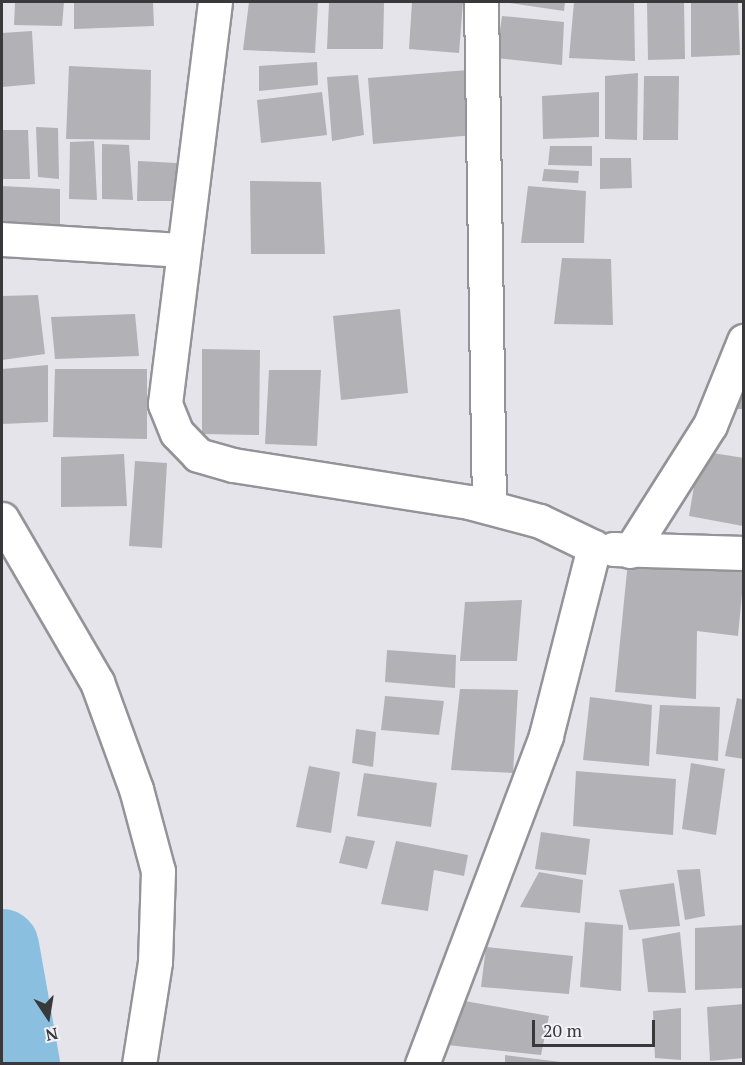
<!DOCTYPE html>
<style>
body{margin:0}
#map{position:relative;width:745px;height:1065px;overflow:hidden;background:#e5e4ea;font-family:"PT Serif",serif}
div>[style]{position:absolute}
.river>*{height:74px;margin:-37px;padding:0 37px;transform-origin:37px;border-radius:37px;background:#8bbfe0}
.building>*{inset:0;background:#b2b1b6}
.roads{filter:drop-shadow(2px 0 #939398) drop-shadow(-2px 0 #939398) drop-shadow(0 2px #939398) drop-shadow(0 -2px #939398)}
.street>*{height:33px;margin:-16.5px;padding:0 16.5px;transform-origin:16.5px;border-radius:16.5px;background:#fff}
span{translate:-50% -50%;white-space:nowrap;text-align:center;line-height:1.15;-webkit-text-stroke:5px #f2f1f7;paint-order:stroke}
.frame{position:absolute;inset:0;border:3px solid #39383b;pointer-events:none}
.north{position:absolute;left:18px;top:987px;width:60px;height:60px;-webkit-text-stroke:4px #f2f1f7;paint-order:stroke;rotate:168deg;font-size:16px;font-weight:700;line-height:24px;text-align:center;color:#39383b}
.north::after{content:'';display:block;margin:auto;width:21px;height:27px;background:#39383b;clip-path:polygon(50% 0,100% 100%,50% 72%,0 100%)}
.scale{position:absolute;left:532px;top:1020px;width:123px;height:27px;box-sizing:border-box;border:3px solid #39383b;border-top:0;padding-left:8px;font-size:18px;line-height:21px;white-space:nowrap;color:#39383b;-webkit-text-stroke:4px #f2f1f7;paint-order:stroke}
</style>
<div id="map">
<div class="river">
<i style="left:2px;top:946px;width:120px;rotate:79.9deg"></i>
</div>
<div class="building">
<i style="clip-path:polygon(15px 2px,64px 2px,62px 26px,14px 25px)"></i>
<i style="clip-path:polygon(74px 2px,153px 2px,154px 26px,74px 29px)"></i>
<i style="clip-path:polygon(249px 2px,318px 2px,315px 53px,243px 50px)"></i>
<i style="clip-path:polygon(329px 2px,384px 3px,383px 49px,327px 49px)"></i>
<i style="clip-path:polygon(412px 2px,463px 2px,459px 53px,409px 49px)"></i>
<i style="clip-path:polygon(503px 2px,565px 2px,564px 11px)"></i>
<i style="clip-path:polygon(574px 2px,634px 2px,635px 61px,569px 58px)"></i>
<i style="clip-path:polygon(647px 2px,684px 2px,685px 59px,648px 60px)"></i>
<i style="clip-path:polygon(691px 2px,738px 2px,740px 55px,691px 57px)"></i>
<i style="clip-path:polygon(502px 16px,564px 22px,562px 65px,496px 58px)"></i>
<i style="clip-path:polygon(32px 31px,35px 84px,2px 87px,2px 33px)"></i>
<i style="clip-path:polygon(317px 62px,318px 85px,259px 91px,259px 66px)"></i>
<i style="clip-path:polygon(69px 66px,151px 70px,150px 140px,66px 139px)"></i>
<i style="clip-path:polygon(468px 70px,474px 135px,373px 144px,368px 78px)"></i>
<i style="clip-path:polygon(638px 73px,637px 140px,605px 139px,605px 76px)"></i>
<i style="clip-path:polygon(358px 75px,364px 135px,332px 141px,327px 77px)"></i>
<i style="clip-path:polygon(644px 76px,679px 76px,678px 140px,643px 140px)"></i>
<i style="clip-path:polygon(322px 92px,327px 135px,261px 143px,257px 100px)"></i>
<i style="clip-path:polygon(599px 92px,599px 137px,543px 139px,542px 96px)"></i>
<i style="clip-path:polygon(36px 127px,58px 128px,59px 179px,38px 177px)"></i>
<i style="clip-path:polygon(2px 130px,28px 130px,30px 179px,2px 179px)"></i>
<i style="clip-path:polygon(94px 141px,97px 200px,69px 199px,70px 142px)"></i>
<i style="clip-path:polygon(102px 144px,129px 145px,133px 200px,102px 199px)"></i>
<i style="clip-path:polygon(550px 146px,592px 146px,592px 166px,548px 165px)"></i>
<i style="clip-path:polygon(600px 158px,631px 158px,632px 188px,600px 189px)"></i>
<i style="clip-path:polygon(138px 161px,177px 163px,178px 201px,137px 201px)"></i>
<i style="clip-path:polygon(544px 169px,579px 171px,578px 183px,542px 181px)"></i>
<i style="clip-path:polygon(250px 181px,321px 182px,325px 254px,251px 254px)"></i>
<i style="clip-path:polygon(2px 186px,60px 189px,60px 237px,2px 236px)"></i>
<i style="clip-path:polygon(528px 186px,586px 191px,584px 243px,521px 243px)"></i>
<i style="clip-path:polygon(562px 258px,611px 259px,613px 325px,554px 324px)"></i>
<i style="clip-path:polygon(38px 295px,45px 354px,2px 360px,2px 296px)"></i>
<i style="clip-path:polygon(400px 309px,408px 393px,341px 400px,333px 316px)"></i>
<i style="clip-path:polygon(135px 314px,139px 356px,55px 359px,51px 317px)"></i>
<i style="clip-path:polygon(202px 349px,260px 350px,259px 435px,202px 434px)"></i>
<i style="clip-path:polygon(48px 365px,48px 422px,2px 424px,2px 369px)"></i>
<i style="clip-path:polygon(55px 369px,147px 369px,147px 439px,53px 437px)"></i>
<i style="clip-path:polygon(269px 370px,321px 370px,317px 446px,265px 444px)"></i>
<i style="clip-path:polygon(744px 388px,744px 409px,734px 409px)"></i>
<i style="clip-path:polygon(700px 451px,744px 458px,743px 526px,689px 516px)"></i>
<i style="clip-path:polygon(124px 454px,127px 506px,61px 507px,61px 457px)"></i>
<i style="clip-path:polygon(135px 461px,167px 463px,162px 548px,129px 546px)"></i>
<i style="clip-path:polygon(628px 561px,744px 572px,738px 636px,697px 631px,696px 699px,615px 692px)"></i>
<i style="clip-path:polygon(522px 600px,517px 661px,460px 661px,465px 602px)"></i>
<i style="clip-path:polygon(387px 650px,456px 655px,455px 688px,385px 682px)"></i>
<i style="clip-path:polygon(460px 689px,518px 690px,513px 773px,451px 770px)"></i>
<i style="clip-path:polygon(385px 696px,444px 701px,439px 735px,381px 730px)"></i>
<i style="clip-path:polygon(590px 697px,652px 705px,649px 766px,583px 760px)"></i>
<i style="clip-path:polygon(737px 698px,744px 700px,744px 759px,725px 756px)"></i>
<i style="clip-path:polygon(660px 705px,720px 707px,718px 761px,656px 754px)"></i>
<i style="clip-path:polygon(356px 729px,376px 732px,373px 767px,352px 763px)"></i>
<i style="clip-path:polygon(691px 763px,725px 769px,716px 835px,682px 829px)"></i>
<i style="clip-path:polygon(309px 766px,340px 772px,331px 833px,296px 827px)"></i>
<i style="clip-path:polygon(576px 771px,676px 779px,673px 835px,573px 826px)"></i>
<i style="clip-path:polygon(364px 773px,437px 783px,431px 827px,357px 816px)"></i>
<i style="clip-path:polygon(541px 832px,590px 839px,586px 875px,535px 869px)"></i>
<i style="clip-path:polygon(346px 836px,375px 841px,367px 869px,339px 863px)"></i>
<i style="clip-path:polygon(396px 841px,468px 855px,464px 876px,434px 870px,428px 911px,381px 904px)"></i>
<i style="clip-path:polygon(700px 869px,705px 916px,685px 920px,677px 870px)"></i>
<i style="clip-path:polygon(539px 872px,583px 880px,580px 913px,520px 907px)"></i>
<i style="clip-path:polygon(674px 883px,680px 926px,629px 930px,619px 890px)"></i>
<i style="clip-path:polygon(585px 922px,623px 925px,621px 991px,580px 987px)"></i>
<i style="clip-path:polygon(744px 925px,744px 988px,695px 990px,695px 928px)"></i>
<i style="clip-path:polygon(680px 932px,686px 993px,648px 992px,642px 939px)"></i>
<i style="clip-path:polygon(486px 947px,573px 956px,569px 994px,481px 987px)"></i>
<i style="clip-path:polygon(459px 1000px,549px 1016px,541px 1055px,447px 1045px)"></i>
<i style="clip-path:polygon(744px 1004px,744px 1058px,710px 1061px,707px 1007px)"></i>
<i style="clip-path:polygon(681px 1008px,681px 1060px,655px 1058px,653px 1011px)"></i>
<i style="clip-path:polygon(505px 1055px,561px 1062px,561px 1064px,505px 1064px)"></i>
</div>
<div class="roads">
<div class="street">
<i style="left:215px;top:2px;width:405px;rotate:97.1deg"></i>
<i style="left:165px;top:404px;width:31px;rotate:68deg"></i>
<i style="left:177px;top:433px;width:30px;rotate:46deg"></i>
<i style="left:198px;top:455px;width:36px;rotate:16deg"></i>
<i style="left:233px;top:465px;width:239px;rotate:8.9deg"></i>
<i style="left:469px;top:502px;width:73px;rotate:15deg"></i>
<i style="left:540px;top:521px;width:60px;rotate:25.7deg"></i>
<i style="left:594px;top:547px;width:195px;rotate:104.3deg"></i>
<i style="left:546px;top:736px;width:351px;rotate:110.7deg"></i>
<i style="left:481px;top:2px;width:505px;rotate:89.09deg"></i>
<i style="left:2px;top:239px;width:178px;rotate:3.5deg"></i>
<i style="left:2px;top:519px;width:189px;rotate:59.8deg"></i>
<i style="left:97px;top:682px;width:114px;rotate:70deg"></i>
<i style="left:136px;top:789px;width:85px;rotate:75deg"></i>
<i style="left:158px;top:871px;width:91px;rotate:91.9deg"></i>
<i style="left:155px;top:962px;width:103px;rotate:98.9deg"></i>
<i style="left:613px;top:549px;width:131px;rotate:1.7deg"></i>
<i style="left:630px;top:551px;width:149px;rotate:-57.6deg"></i>
<i style="left:710px;top:425px;width:91px;rotate:-68deg"></i>
</div>
</div>
<div class="frame"></div>
<div class="north">N</div>
<div class="scale">20 m</div>
</div>
